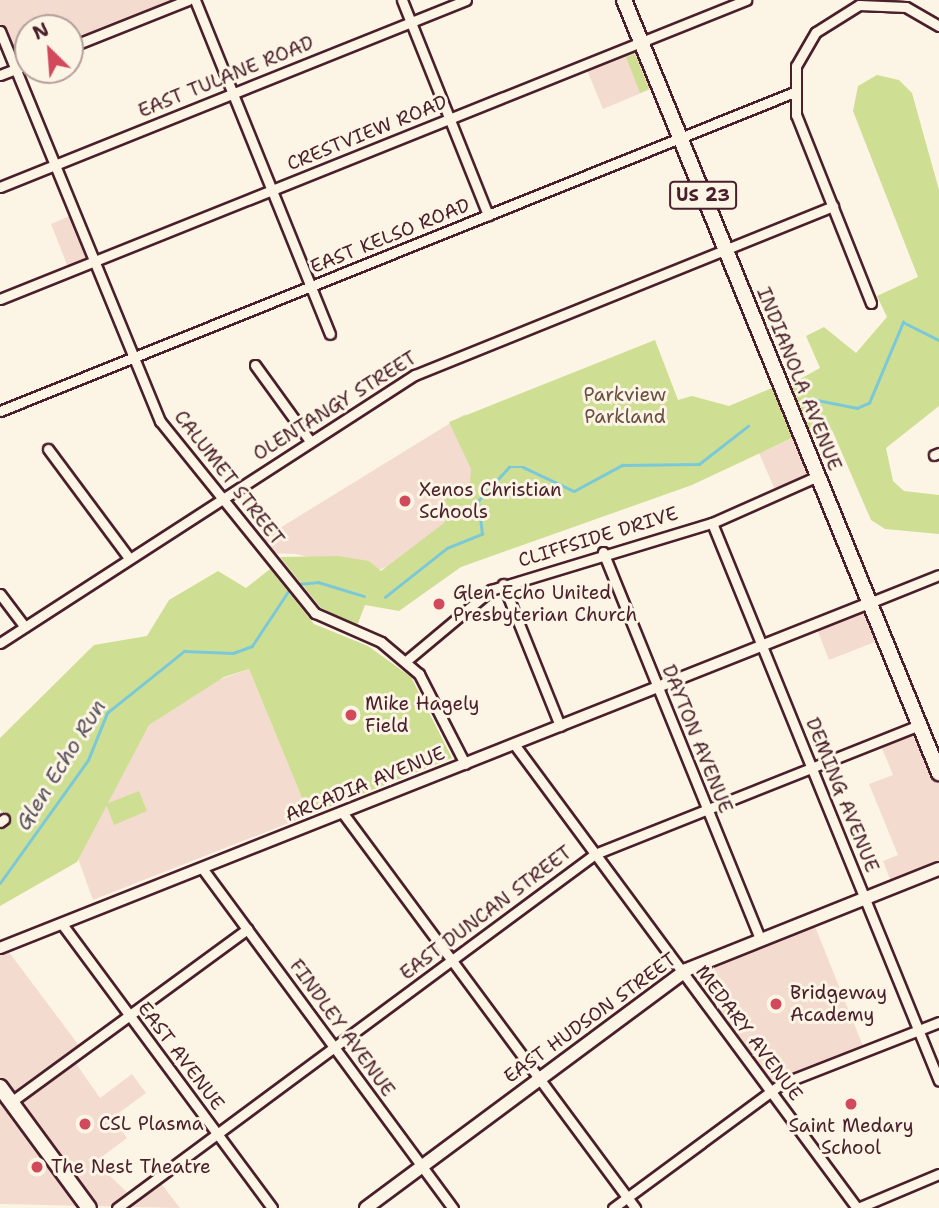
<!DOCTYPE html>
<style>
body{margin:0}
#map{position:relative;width:939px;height:1208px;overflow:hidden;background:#fcf5e5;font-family:"Shantell Sans",sans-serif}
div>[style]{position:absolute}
.built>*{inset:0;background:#f3dccf}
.green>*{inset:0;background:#cedf93}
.stream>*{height:2.5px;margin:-1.25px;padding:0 1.25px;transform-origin:1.25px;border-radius:1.25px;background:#7bc9d8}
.roads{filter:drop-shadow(2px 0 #4a1f2b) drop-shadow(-2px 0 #4a1f2b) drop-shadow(0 2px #4a1f2b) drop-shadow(0 -2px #4a1f2b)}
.minor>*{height:9px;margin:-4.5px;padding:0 4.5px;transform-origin:4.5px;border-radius:4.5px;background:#fcf5e5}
.tertiary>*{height:10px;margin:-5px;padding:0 5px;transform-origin:5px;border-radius:5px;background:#fcf5e5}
.secondary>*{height:12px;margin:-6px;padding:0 6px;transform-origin:6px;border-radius:6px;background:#fcf5e5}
.primary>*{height:14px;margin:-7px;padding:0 7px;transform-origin:7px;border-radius:7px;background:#fcf5e5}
.dots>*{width:19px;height:19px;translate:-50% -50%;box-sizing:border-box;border:4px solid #fcf5e5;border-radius:50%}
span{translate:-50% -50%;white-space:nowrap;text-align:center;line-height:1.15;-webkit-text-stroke:6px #fcf5e5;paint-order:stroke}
.shield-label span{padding:2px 5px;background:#fcf5e5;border:2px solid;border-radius:5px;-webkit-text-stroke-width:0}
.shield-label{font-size:18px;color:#4a1f2b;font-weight:700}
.street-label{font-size:19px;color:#4a1f2b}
.park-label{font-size:19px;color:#6b4f45}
.poi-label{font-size:19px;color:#4a1f2b}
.left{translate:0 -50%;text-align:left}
.water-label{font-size:21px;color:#59525f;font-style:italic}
.north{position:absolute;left:14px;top:14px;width:70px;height:70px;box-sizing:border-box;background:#fcf5e5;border:2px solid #b59f9b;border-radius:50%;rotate:335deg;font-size:19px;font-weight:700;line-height:28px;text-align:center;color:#4a1f2b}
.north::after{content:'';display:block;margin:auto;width:24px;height:32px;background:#d1495b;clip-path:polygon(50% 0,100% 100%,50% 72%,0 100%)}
</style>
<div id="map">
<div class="built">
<i style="clip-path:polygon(0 0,188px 0,70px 47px,70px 28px,28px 28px,28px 64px,15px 69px,0 32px)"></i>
<i style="clip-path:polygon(641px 42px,658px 86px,603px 109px,585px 65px)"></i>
<i style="clip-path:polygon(72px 215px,90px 261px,69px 270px,51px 224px)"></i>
<i style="clip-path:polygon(465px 414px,497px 524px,371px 573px,296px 554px,266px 553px,257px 542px)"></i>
<i style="clip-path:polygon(800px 435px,815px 475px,776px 492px,759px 453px)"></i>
<i style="clip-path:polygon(871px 601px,885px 638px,829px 660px,815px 624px)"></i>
<i style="clip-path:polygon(249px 669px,309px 815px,93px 900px,76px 853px,149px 725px,210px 683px)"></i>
<i style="clip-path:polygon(919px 725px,939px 773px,939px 877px,937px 871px,893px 887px,883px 861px,898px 855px,869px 784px,893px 775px,879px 741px)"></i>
<i style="clip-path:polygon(812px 919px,865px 1051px,770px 1091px,682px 972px)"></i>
<i style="clip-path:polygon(0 940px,83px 1051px,72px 1058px,100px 1098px,132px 1074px,146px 1093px,112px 1118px,127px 1138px,95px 1162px,128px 1193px,154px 1174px,180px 1208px,0 1204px)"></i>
</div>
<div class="green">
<i style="clip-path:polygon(635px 54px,649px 89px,640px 93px,626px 57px)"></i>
<i style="clip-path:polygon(877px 75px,899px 80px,912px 93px,939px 190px,939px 406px,886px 448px,893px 481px,904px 491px,939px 495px,939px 534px,885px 529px,871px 520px,832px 430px,812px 437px,791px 384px,820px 368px,806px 336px,824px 327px,856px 353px,887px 317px,877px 296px,918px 277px,853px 111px,858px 86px)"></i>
<i style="clip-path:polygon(655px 340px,678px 400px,692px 396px,729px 406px,772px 388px,792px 438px,692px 485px,461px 567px,399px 611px,365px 605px,357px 626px,321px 608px,280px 557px,338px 556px,369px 561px,381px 571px,444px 523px,440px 510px,448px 492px,470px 482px,471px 469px,449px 422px)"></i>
<i style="clip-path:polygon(270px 569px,314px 624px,368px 646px,411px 677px,452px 758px,309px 815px,249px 669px,224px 677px,149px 725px,77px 862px,0 906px,0 830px,8px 820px,0 809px,0 738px,94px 645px,147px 636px,169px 600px,218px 571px,246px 588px)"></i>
<i style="clip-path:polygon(139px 791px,147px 811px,114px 825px,106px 804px)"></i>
</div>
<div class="stream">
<i style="left:807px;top:398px;width:51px;rotate:11.3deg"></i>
<i style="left:857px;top:408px;width:13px;rotate:-23deg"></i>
<i style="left:869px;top:403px;width:88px;rotate:-67.2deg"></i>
<i style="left:903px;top:322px;width:40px;rotate:26.6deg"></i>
<i style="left:297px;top:584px;width:21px;rotate:-5deg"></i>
<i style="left:318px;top:582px;width:48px;rotate:16.9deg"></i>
<i style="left:385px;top:597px;width:79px;rotate:-38.3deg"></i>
<i style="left:447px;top:548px;width:38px;rotate:-22deg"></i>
<i style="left:482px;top:534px;width:33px;rotate:-97deg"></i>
<i style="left:478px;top:501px;width:46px;rotate:-47.6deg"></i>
<i style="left:509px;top:467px;width:14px"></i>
<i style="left:523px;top:467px;width:56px;rotate:25.2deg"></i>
<i style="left:574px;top:491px;width:55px;rotate:-28.4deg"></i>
<i style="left:622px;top:465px;width:77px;rotate:-0.7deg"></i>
<i style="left:699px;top:464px;width:62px;rotate:-37.8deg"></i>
<i style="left:0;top:883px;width:151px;rotate:-54.4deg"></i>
<i style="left:88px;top:760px;width:51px;rotate:-68deg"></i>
<i style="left:107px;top:713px;width:99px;rotate:-38.8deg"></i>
<i style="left:184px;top:651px;width:49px;rotate:2.3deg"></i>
<i style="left:233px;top:653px;width:20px;rotate:-20deg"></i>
<i style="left:252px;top:646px;width:71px;rotate:-56.5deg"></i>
</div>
<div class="roads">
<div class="minor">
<i style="left:195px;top:0;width:360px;rotate:68deg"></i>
<i style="left:402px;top:0;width:232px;rotate:68.2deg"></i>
<i style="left:0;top:31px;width:422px;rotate:67.7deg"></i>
<i style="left:160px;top:421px;width:247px;rotate:51.1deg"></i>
<i style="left:315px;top:613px;width:72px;rotate:23.7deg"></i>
<i style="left:381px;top:642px;width:50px;rotate:40.1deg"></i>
<i style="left:419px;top:674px;width:101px;rotate:62.9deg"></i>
<i style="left:70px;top:47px;width:127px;rotate:-21.7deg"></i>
<i style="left:0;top:75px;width:30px;rotate:-21deg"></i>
<i style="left:0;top:187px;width:502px;rotate:-21.86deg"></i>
<i style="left:0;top:299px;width:804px;rotate:-21.84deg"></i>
<i style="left:871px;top:303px;width:202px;rotate:-111.7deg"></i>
<i style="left:796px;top:115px;width:49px;rotate:-90deg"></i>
<i style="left:796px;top:66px;width:39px;rotate:-60deg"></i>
<i style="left:816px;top:32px;width:51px;rotate:-32.1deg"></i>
<i style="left:859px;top:5px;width:47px;rotate:2.4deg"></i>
<i style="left:906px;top:7px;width:38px;rotate:30deg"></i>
<i style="left:255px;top:365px;width:94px;rotate:54.1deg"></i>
<i style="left:0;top:411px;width:853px;rotate:-21.88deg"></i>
<i style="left:48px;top:449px;width:136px;rotate:53.4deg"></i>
<i style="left:934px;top:455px;width:5px;rotate:-22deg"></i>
<i style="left:712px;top:523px;width:602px;rotate:67.86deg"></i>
<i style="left:603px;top:552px;width:418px;rotate:67.9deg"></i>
<i style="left:503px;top:584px;width:153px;rotate:68.1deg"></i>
<i style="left:0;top:594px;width:41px;rotate:52.9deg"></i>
<i style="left:869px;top:603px;width:75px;rotate:-21.8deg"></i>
<i style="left:0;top:643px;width:494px;rotate:-32.9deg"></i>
<i style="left:415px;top:375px;width:451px;rotate:-22deg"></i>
<i style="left:406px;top:661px;width:111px;rotate:-39.9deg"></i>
<i style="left:491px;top:590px;width:231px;rotate:-16.9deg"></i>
<i style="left:712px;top:523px;width:116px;rotate:-23.9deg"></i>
<i style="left:514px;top:744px;width:577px;rotate:53.53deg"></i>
<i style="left:342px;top:812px;width:493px;rotate:53.5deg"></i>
<i style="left:0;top:822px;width:5px;rotate:-37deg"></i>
<i style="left:202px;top:868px;width:423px;rotate:53.6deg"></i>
<i style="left:62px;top:924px;width:353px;rotate:53.5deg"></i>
<i style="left:11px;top:1102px;width:293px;rotate:-36.2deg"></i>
<i style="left:117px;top:1208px;width:595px;rotate:-36.52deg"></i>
<i style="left:595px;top:854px;width:349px;rotate:-21.7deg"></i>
<i style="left:613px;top:1208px;width:209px;rotate:-36.4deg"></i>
<i style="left:781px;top:1084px;width:170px;rotate:-21.4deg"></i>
<i style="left:858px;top:1208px;width:88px;rotate:-22.8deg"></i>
</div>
<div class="tertiary">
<i style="left:0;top:948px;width:935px;rotate:-21.65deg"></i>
</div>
<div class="secondary">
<i style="left:366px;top:1208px;width:399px;rotate:-36.6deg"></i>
<i style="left:686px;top:970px;width:272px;rotate:-21.8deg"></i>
</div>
<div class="primary">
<i style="left:624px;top:0;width:835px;rotate:67.83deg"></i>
<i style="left:0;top:1087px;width:150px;rotate:53.7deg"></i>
</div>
</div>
<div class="dots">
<i style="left:405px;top:501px;background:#d1495b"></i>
<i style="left:439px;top:604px;background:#d1495b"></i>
<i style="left:351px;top:715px;background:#d1495b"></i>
<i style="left:776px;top:1004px;background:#d1495b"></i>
<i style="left:851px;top:1104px;background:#d1495b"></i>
<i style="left:85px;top:1124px;background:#d1495b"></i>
<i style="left:37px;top:1167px;background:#d1495b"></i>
</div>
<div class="shield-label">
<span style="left:703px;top:195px">US 23</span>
</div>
<div class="street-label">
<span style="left:226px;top:77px;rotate:-22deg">EAST TULANE ROAD</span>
<span style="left:367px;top:133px;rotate:-22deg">CRESTVIEW ROAD</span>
<span style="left:390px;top:236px;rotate:-22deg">EAST KELSO ROAD</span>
<span style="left:799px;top:379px;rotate:68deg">INDIANOLA AVENUE</span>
<span style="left:335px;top:406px;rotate:-32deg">OLENTANGY STREET</span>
<span style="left:229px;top:478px;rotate:52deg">CALUMET STREET</span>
<span style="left:598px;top:537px;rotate:-17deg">CLIFFSIDE DRIVE</span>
<span style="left:697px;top:739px;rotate:68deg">DAYTON AVENUE</span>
<span style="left:365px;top:784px;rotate:-22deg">ARCADIA AVENUE</span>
<span style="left:842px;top:795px;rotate:68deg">DEMING AVENUE</span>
<span style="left:486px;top:913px;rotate:-37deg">EAST DUNCAN STREET</span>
<span style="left:590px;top:1018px;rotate:-36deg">EAST HUDSON STREET</span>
<span style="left:342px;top:1028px;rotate:54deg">FINDLEY AVENUE</span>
<span style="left:749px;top:1033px;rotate:53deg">MEDARY AVENUE</span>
<span style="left:181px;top:1056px;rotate:53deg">EAST AVENUE</span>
</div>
<div class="park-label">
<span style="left:625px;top:406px">Parkview<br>Parkland</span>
</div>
<div class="poi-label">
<span class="left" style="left:419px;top:501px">Xenos Christian<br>Schools</span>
<span class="left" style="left:453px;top:604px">Glen Echo United<br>Presbyterian Church</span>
<span class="left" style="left:365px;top:715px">Mike Hagely<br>Field</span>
<span class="left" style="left:790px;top:1004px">Bridgeway<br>Academy</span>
<span class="left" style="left:99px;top:1124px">CSL Plasma</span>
<span style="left:851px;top:1137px">Saint Medary<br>School</span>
<span class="left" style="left:51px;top:1167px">The Nest Theatre</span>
</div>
<div class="water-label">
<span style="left:61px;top:765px;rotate:-58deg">Glen Echo Run</span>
</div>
<div class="north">N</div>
</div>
